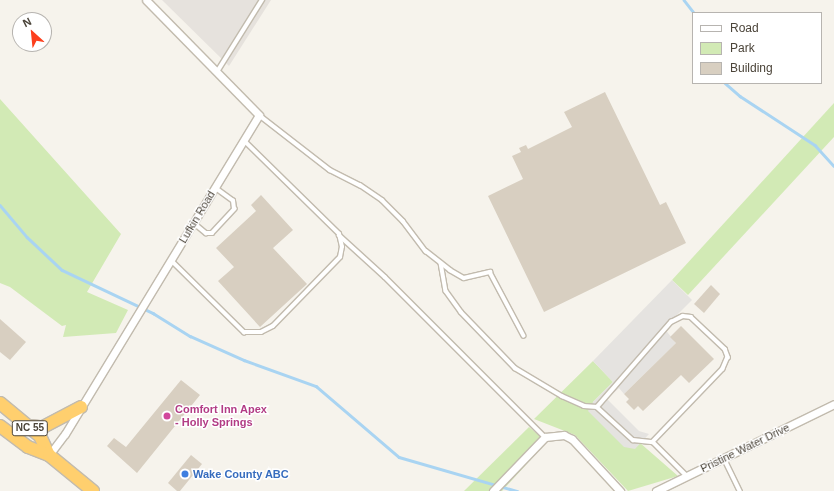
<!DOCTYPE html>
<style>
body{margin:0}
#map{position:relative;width:834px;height:491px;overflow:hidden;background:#f6f3ec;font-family:Arial,sans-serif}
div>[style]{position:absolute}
.industrial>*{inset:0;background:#e6e2dd}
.green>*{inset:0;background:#d2eab5}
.parking>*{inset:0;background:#e5e3e0}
.stream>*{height:2.5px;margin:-1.25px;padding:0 1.25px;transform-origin:1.25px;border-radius:1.25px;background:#a9d4f2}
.building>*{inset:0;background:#d8cfc1}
.roads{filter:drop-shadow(1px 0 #c2bbae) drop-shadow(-1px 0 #c2bbae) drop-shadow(0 1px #c2bbae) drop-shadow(0 -1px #c2bbae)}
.lane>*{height:3.5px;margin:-1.75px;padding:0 1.75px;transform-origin:1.75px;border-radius:1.75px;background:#fff}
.street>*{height:7px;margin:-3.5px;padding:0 3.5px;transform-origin:3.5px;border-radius:3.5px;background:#fff}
.highway>*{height:12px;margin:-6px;padding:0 6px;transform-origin:6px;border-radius:6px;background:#ffcf6e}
.dots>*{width:11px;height:11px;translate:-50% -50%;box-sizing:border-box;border:2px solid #fff;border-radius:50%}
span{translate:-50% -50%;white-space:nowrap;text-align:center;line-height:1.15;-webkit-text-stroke:3px #fff;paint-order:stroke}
.shield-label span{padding:1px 3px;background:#fff;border:1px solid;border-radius:3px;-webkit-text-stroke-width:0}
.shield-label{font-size:10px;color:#4b4439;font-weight:700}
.street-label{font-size:11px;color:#4b4439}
.hotel-label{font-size:11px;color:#b23c85;font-weight:700}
.left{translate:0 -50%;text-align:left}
.shop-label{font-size:11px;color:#366cbe;font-weight:700}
.legend{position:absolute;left:692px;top:12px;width:130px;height:72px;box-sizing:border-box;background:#fff;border:1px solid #b7b4b0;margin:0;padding:5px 7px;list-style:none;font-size:12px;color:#4b4439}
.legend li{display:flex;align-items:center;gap:8px;height:20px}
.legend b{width:20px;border:1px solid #b7b4b0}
.north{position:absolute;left:12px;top:12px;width:40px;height:40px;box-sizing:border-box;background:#fff;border:1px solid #b7b4b0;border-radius:50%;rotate:333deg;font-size:11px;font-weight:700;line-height:16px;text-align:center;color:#4b4439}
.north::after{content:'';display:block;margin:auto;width:14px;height:18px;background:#fc3f1d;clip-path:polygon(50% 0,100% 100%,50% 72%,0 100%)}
</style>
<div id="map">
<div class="industrial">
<i style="clip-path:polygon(162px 0,271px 0,229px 66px)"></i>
</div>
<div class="green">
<i style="clip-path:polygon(0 99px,121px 234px,87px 292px,128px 310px,116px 333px,63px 337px,66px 325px,62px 326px,10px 287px,0 283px)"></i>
<i style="clip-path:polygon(834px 103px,834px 137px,688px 295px,672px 280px)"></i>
<i style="clip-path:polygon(593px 361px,613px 382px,593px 402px,678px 476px,628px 491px,575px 435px,534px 419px)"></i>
<i style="clip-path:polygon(529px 427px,547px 442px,502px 491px,464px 491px)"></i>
</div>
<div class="parking">
<i style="clip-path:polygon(672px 280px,692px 300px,664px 328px,676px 343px,624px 394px,619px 388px,607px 399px,639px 431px,649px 434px,635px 449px,624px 447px,588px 411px,593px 402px,613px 382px,593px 361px)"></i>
</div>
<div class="stream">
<i style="left:684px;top:0;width:16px;rotate:52deg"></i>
<i style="left:725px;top:83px;width:20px;rotate:41deg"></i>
<i style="left:740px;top:96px;width:90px;rotate:33.2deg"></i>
<i style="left:815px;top:145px;width:28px;rotate:48deg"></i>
<i style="left:0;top:205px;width:42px;rotate:49.8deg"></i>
<i style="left:27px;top:237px;width:48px;rotate:43.3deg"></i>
<i style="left:62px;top:270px;width:101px;rotate:25.3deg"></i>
<i style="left:153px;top:313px;width:44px;rotate:31.9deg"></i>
<i style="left:190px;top:336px;width:59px;rotate:24deg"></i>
<i style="left:244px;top:360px;width:77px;rotate:19.9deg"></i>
<i style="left:316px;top:386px;width:109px;rotate:40.5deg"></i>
<i style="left:399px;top:457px;width:123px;rotate:16.1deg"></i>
</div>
<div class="building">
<i style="clip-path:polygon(605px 92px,660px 205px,666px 202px,686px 243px,544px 312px,488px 196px,523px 179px,512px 156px,521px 152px,519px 148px,526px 145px,528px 149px,572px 127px,564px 112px)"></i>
<i style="clip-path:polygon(261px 195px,293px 230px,273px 248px,307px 284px,260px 327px,218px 281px,234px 267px,216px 248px,256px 211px,251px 205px)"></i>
<i style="clip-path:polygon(711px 285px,720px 294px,704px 313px,694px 304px)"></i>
<i style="clip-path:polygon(0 319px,26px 342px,10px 360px,0 352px)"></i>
<i style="clip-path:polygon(681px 326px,714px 359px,689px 383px,681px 375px,643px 411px,638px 406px,634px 410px,626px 402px,629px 399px,624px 394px,676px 343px,670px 337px)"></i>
<i style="clip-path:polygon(181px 380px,200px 395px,137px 473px,107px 446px,114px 438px,126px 447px)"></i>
<i style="clip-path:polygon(191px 455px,202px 464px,180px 491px,177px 491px,168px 483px)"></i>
</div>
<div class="roads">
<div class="lane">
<i style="left:217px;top:72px;width:85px;rotate:-58deg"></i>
<i style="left:259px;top:115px;width:90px;rotate:37.8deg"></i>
<i style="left:330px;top:170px;width:34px;rotate:27deg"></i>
<i style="left:360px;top:185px;width:27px;rotate:34deg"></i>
<i style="left:382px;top:200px;width:30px;rotate:45deg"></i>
<i style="left:403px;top:221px;width:38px;rotate:53deg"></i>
<i style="left:426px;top:251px;width:31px;rotate:38deg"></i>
<i style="left:450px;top:270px;width:16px;rotate:30deg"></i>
<i style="left:464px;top:278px;width:27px;rotate:-13deg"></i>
<i style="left:490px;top:272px;width:72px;rotate:62deg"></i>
<i style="left:194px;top:223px;width:16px;rotate:40deg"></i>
<i style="left:206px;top:233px;width:6px"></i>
<i style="left:212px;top:233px;width:33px;rotate:-47deg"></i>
<i style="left:234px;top:209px;width:8px;rotate:-97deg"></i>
<i style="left:233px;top:201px;width:22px;rotate:-144deg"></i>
<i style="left:339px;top:235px;width:62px;rotate:42.4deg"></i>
<i style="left:385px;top:277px;width:226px;rotate:45deg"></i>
<i style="left:171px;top:260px;width:103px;rotate:44.6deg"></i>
<i style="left:244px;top:332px;width:17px"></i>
<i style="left:261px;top:332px;width:13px;rotate:-27deg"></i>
<i style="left:273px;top:326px;width:96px;rotate:-45.8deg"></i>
<i style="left:340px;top:257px;width:10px;rotate:-79deg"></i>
<i style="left:342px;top:247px;width:13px;rotate:-103deg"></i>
<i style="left:339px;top:234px;width:133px;rotate:-135.6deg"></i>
<i style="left:441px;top:263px;width:28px;rotate:80deg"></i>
<i style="left:446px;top:291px;width:26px;rotate:54deg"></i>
<i style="left:461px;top:312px;width:78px;rotate:46deg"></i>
<i style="left:515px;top:368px;width:55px;rotate:30.8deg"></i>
<i style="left:562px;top:396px;width:24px;rotate:24deg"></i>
<i style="left:584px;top:406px;width:13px;rotate:4deg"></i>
<i style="left:597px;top:407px;width:49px;rotate:42.5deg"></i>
<i style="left:633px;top:440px;width:20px;rotate:6deg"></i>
<i style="left:653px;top:442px;width:48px;rotate:45deg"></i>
<i style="left:597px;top:407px;width:113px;rotate:-49deg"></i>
<i style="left:671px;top:322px;width:13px;rotate:-27deg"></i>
<i style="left:683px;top:316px;width:8px;rotate:7deg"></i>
<i style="left:691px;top:317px;width:47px;rotate:43.3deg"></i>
<i style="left:725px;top:349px;width:9px;rotate:69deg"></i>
<i style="left:728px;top:357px;width:13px;rotate:113deg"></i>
<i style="left:723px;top:369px;width:101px;rotate:133.8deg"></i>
<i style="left:724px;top:458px;width:37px;rotate:64deg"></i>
</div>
<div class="street">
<i style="left:49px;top:455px;width:26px;rotate:-53deg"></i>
<i style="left:65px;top:434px;width:373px;rotate:-58.7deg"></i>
<i style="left:259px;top:115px;width:161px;rotate:-134.5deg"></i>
<i style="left:493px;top:491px;width:75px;rotate:-46.1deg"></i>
<i style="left:545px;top:437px;width:19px;rotate:-6deg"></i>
<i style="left:564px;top:435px;width:9px;rotate:27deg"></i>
<i style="left:572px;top:439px;width:71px;rotate:47.3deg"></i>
<i style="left:656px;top:491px;width:198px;rotate:-26deg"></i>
</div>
<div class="highway">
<i style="left:0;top:403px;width:52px;rotate:39.5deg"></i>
<i style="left:40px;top:436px;width:21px;rotate:65deg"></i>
<i style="left:0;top:426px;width:35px;rotate:37deg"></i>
<i style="left:28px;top:447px;width:22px;rotate:21deg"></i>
<i style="left:49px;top:455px;width:57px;rotate:39.3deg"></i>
<i style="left:27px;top:426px;width:16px;rotate:4deg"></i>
<i style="left:43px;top:427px;width:43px;rotate:-27.8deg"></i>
</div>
</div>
<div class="dots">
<i style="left:167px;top:416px;background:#d1479c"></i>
<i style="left:185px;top:474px;background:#3f7fe0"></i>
</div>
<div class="shield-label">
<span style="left:30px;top:428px">NC 55</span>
</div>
<div class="street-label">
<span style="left:197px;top:217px;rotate:-59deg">Lufkin Road</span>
<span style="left:745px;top:448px;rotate:-26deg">Pristine Water Drive</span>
</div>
<div class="hotel-label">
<span class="left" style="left:175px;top:416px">Comfort Inn Apex<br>- Holly Springs</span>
</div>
<div class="shop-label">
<span class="left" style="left:193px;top:474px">Wake County ABC</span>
</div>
<ul class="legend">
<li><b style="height:5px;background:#fff"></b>Road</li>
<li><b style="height:11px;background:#d2eab5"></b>Park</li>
<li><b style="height:11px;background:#d8cfc1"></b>Building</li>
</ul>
<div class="north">N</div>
</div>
